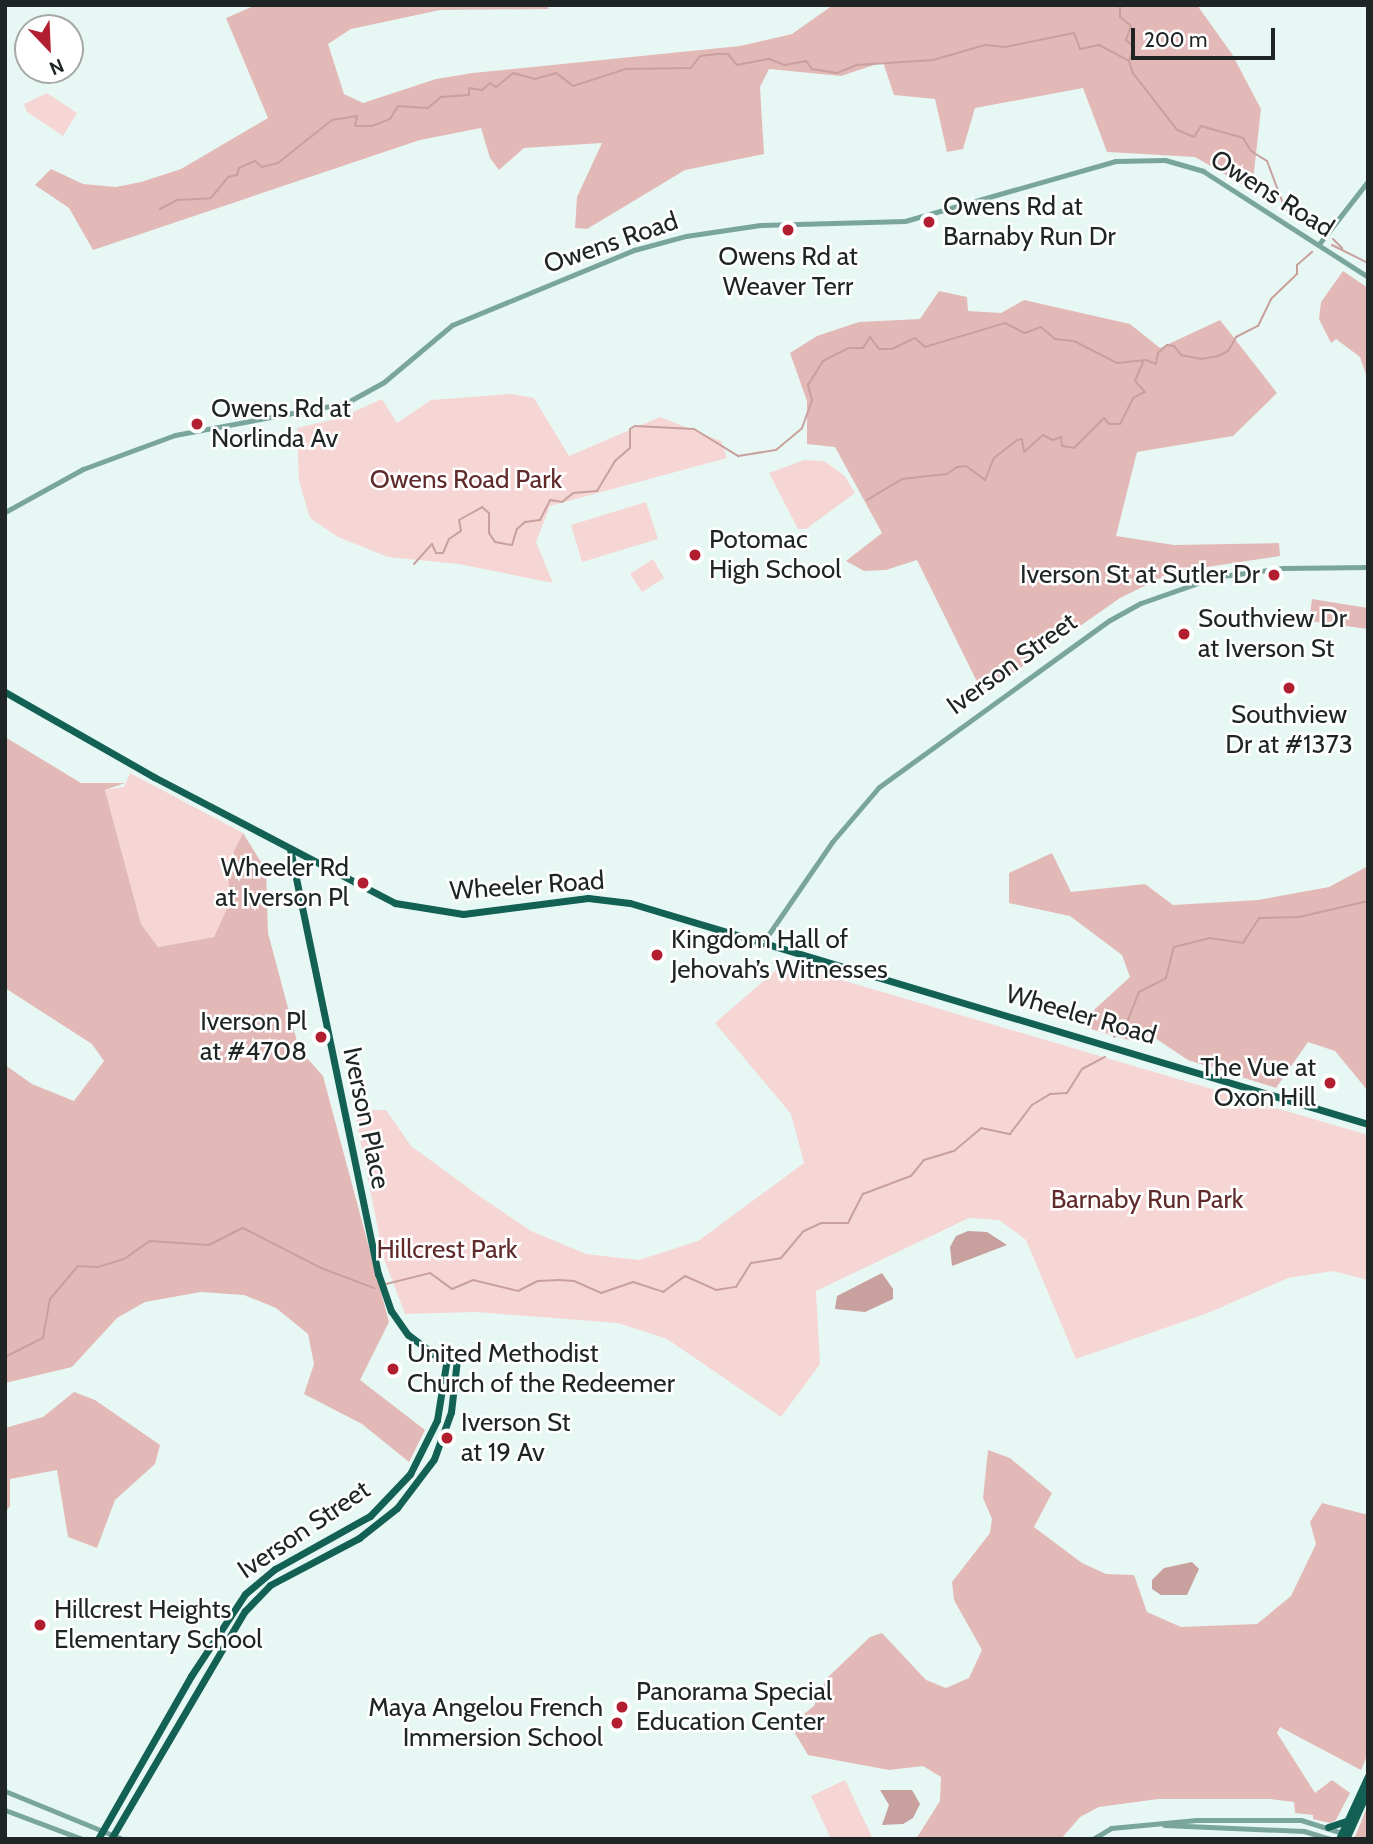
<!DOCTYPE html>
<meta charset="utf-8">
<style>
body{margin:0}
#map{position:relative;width:1373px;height:1844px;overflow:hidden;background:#e7f8f4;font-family:Cabin,sans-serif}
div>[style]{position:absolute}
.green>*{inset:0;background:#f6d6d4}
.forest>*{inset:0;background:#e3b9b7}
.water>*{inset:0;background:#c8a09e}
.stream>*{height:2px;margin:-1px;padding:0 1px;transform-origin:1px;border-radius:1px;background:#c8a09e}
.minor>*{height:5px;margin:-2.5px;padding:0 2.5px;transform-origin:2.5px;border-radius:2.5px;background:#7aa59c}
.major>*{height:7px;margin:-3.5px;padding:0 3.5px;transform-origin:3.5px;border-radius:3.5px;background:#136055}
.dots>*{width:19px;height:19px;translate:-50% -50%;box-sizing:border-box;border:4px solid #fff;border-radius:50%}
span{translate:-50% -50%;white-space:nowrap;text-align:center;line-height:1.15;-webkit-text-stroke:5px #fff;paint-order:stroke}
.street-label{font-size:26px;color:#1f2524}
.poi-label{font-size:26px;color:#1f2524}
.left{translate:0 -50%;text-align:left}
.right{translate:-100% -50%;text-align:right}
.park-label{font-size:26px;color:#612b2c}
.frame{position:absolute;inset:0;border:7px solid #1f2524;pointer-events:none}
.north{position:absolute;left:14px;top:14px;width:70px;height:70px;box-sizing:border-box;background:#fff;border:2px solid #a5a8a7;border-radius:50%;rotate:157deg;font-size:19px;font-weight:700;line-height:28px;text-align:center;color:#1f2524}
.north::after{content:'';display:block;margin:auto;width:24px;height:32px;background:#b11e30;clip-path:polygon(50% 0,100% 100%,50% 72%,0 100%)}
.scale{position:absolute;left:1131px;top:28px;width:144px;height:32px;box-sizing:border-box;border:4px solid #1f2524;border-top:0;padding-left:9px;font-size:21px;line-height:24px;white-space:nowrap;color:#1f2524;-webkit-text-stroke:5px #fff;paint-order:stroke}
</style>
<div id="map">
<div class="green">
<i style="clip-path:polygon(47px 93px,77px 113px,63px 136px,27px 112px,24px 104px)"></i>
<i style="clip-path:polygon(511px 394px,534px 398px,569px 456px,660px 417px,721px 441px,727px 458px,550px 506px,536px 542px,553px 583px,459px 564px,388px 557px,338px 537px,310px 518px,299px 481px,297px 428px,340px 418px,382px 399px,397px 423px,431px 400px)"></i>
<i style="clip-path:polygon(804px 460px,824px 461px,845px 476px,855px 493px,806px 529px,798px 529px,769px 473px)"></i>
<i style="clip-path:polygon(646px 502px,658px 539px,582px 562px,571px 525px)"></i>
<i style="clip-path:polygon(653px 559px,664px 578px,642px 592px,630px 574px)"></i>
<i style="clip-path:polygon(130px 773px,243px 833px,226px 867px,231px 899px,214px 937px,158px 947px,141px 924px,105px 790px,124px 787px)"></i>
<i style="clip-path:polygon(784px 963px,1368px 1135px,1368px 1280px,1333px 1271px,1288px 1278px,1208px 1313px,1076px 1359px,1026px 1240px,999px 1220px,969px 1218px,816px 1291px,820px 1364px,781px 1417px,667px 1339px,618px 1323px,476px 1312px,405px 1314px,384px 1259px,354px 1110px,386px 1110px,411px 1146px,478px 1195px,531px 1231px,586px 1254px,639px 1260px,698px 1241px,804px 1163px,791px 1114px,715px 1023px)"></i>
<i style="clip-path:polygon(845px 1780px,873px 1839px,831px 1839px,811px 1796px)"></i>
</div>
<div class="forest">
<i style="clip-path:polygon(256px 5px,546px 5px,549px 9px,440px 10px,351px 29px,328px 44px,344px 94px,363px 103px,436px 79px,473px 73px,740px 46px,792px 34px,833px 5px,1197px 5px,1232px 54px,1261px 109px,1252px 190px,1195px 157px,1107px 152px,1083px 88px,975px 108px,963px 149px,947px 152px,935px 99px,894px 95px,883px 62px,841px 76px,769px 69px,760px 87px,764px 154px,685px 170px,587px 229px,575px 228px,577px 197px,602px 143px,524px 148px,499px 170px,490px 158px,481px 128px,420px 140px,93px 250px,69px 208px,35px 185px,51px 169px,83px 184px,116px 187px,141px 182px,181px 169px,268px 118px,226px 18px)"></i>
<i style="clip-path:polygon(1343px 271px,1368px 288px,1368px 380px,1360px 357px,1336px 339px,1331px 343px,1319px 319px,1321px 302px)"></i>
<i style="clip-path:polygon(939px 291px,967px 297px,968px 311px,1001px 313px,1024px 300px,1130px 324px,1160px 348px,1220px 320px,1277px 393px,1233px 436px,1137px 452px,1116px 536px,1174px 545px,1279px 543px,1280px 556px,1173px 572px,1120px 598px,983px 694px,917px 560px,886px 570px,864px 571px,846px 561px,882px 533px,835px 447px,807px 444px,807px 401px,790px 353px,817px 336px,859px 322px,920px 319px)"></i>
<i style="clip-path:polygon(1312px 599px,1368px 608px,1368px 629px,1309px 621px)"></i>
<i style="clip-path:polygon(5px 737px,81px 783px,125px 783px,105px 790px,141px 924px,158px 947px,214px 937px,231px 899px,226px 867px,243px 833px,266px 870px,268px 933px,299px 1049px,323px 1076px,389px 1322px,360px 1380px,425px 1430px,409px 1462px,362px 1424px,304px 1394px,314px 1364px,308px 1334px,276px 1308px,244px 1295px,201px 1292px,145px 1302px,117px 1318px,72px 1367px,5px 1383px,5px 1065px,32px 1084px,74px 1101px,104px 1061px,92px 1044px,5px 988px)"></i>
<i style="clip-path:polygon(1052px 853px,1071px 892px,1145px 884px,1173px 905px,1258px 900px,1329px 887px,1368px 866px,1368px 1091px,1335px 1051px,1308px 1042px,1276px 1088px,1188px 1060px,1152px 1036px,1132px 1041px,1084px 1027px,1095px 1009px,1130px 977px,1122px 955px,1070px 916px,1009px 903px,1009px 873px)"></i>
<i style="clip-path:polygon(74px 1392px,95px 1400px,160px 1445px,155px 1464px,115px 1500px,97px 1548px,68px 1537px,57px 1470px,10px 1479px,10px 1506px,5px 1513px,5px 1428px,43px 1417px)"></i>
<i style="clip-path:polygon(988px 1450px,1010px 1458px,1052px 1493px,1034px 1527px,1082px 1563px,1106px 1574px,1134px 1575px,1147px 1612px,1181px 1627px,1257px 1624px,1291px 1596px,1316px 1544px,1310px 1522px,1322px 1503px,1368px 1515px,1368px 1753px,1361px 1770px,1280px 1727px,1277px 1733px,1315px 1793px,1332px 1780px,1350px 1793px,1336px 1820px,1330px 1823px,1313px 1819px,1313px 1815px,1295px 1813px,1294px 1802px,1269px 1799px,1158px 1799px,1099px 1807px,1080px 1817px,1061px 1839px,916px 1839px,940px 1801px,941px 1777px,923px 1766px,889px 1770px,808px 1755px,790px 1725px,814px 1706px,827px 1678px,870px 1637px,882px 1633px,926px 1680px,946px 1688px,969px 1678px,982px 1650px,954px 1600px,952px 1582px,990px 1533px,992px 1519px,983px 1498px)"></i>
<i style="clip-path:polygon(1368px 1805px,1368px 1839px,1354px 1839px,1357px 1832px)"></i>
</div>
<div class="water">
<i style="clip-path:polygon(968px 1231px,987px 1232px,1007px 1245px,952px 1266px,950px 1247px,956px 1236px)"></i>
<i style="clip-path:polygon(882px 1273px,893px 1289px,893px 1299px,865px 1312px,835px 1309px,837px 1296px)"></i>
<i style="clip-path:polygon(1192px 1562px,1199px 1569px,1187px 1595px,1161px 1595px,1152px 1589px,1152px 1580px,1164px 1568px)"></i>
<i style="clip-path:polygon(880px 1790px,912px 1790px,920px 1804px,913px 1818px,903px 1824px,882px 1825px,889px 1805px)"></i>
</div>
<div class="stream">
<i style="left:1120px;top:5px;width:12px;rotate:90deg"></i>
<i style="left:1120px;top:17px;width:14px;rotate:39deg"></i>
<i style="left:1131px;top:26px;width:15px;rotate:110deg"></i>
<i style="left:1126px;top:40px;width:11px;rotate:41deg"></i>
<i style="left:1134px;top:47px;width:15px;rotate:110deg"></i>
<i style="left:1129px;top:61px;width:13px;rotate:72deg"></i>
<i style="left:1133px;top:73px;width:72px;rotate:52.3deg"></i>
<i style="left:1177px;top:130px;width:18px;rotate:22deg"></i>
<i style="left:1194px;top:137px;width:13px;rotate:-58deg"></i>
<i style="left:1201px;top:126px;width:44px;rotate:15.9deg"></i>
<i style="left:1243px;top:138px;width:15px;rotate:58deg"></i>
<i style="left:1251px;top:151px;width:19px;rotate:32deg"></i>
<i style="left:1267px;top:161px;width:51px;rotate:69.4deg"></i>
<i style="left:1285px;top:209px;width:38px;rotate:32deg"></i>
<i style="left:160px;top:209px;width:19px;rotate:-28deg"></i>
<i style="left:177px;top:200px;width:34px;rotate:-3deg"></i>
<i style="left:211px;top:198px;width:27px;rotate:-51deg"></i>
<i style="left:228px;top:177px;width:9px;rotate:-13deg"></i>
<i style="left:237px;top:175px;width:7px;rotate:-74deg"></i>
<i style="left:239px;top:168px;width:17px;rotate:-24deg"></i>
<i style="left:255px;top:161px;width:9px;rotate:41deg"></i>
<i style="left:262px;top:167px;width:16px;rotate:-14deg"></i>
<i style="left:278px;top:163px;width:69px;rotate:-38.5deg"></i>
<i style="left:332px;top:120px;width:25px;rotate:-9deg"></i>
<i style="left:357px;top:116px;width:10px;rotate:101deg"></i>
<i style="left:355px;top:126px;width:17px"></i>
<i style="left:372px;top:126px;width:19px;rotate:-21deg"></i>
<i style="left:390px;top:119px;width:15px;rotate:-58deg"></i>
<i style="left:398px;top:106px;width:30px;rotate:4deg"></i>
<i style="left:428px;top:108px;width:17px;rotate:-40deg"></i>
<i style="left:441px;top:97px;width:28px;rotate:-4deg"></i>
<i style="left:469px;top:95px;width:7px;rotate:-90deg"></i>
<i style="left:469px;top:88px;width:13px;rotate:9deg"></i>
<i style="left:482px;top:90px;width:11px;rotate:-41deg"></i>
<i style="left:490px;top:83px;width:7px;rotate:34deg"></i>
<i style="left:496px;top:87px;width:22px;rotate:-39deg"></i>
<i style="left:513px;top:73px;width:23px;rotate:15deg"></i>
<i style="left:535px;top:79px;width:22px;rotate:-16deg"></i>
<i style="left:556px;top:73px;width:21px;rotate:37deg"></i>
<i style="left:573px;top:86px;width:56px;rotate:-17.8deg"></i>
<i style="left:626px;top:69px;width:65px;rotate:-0.9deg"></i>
<i style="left:691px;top:68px;width:15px;rotate:-53deg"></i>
<i style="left:700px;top:56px;width:17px;rotate:-7deg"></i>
<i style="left:717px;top:54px;width:11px"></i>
<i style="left:728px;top:54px;width:14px;rotate:51deg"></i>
<i style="left:737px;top:65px;width:33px;rotate:-11deg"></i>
<i style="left:769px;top:59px;width:17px;rotate:21deg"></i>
<i style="left:785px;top:65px;width:21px;rotate:-11deg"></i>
<i style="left:806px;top:61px;width:10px;rotate:53deg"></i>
<i style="left:812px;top:69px;width:25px;rotate:9deg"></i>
<i style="left:837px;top:73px;width:22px;rotate:-22deg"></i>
<i style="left:857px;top:65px;width:76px;rotate:-3.8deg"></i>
<i style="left:933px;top:60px;width:54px;rotate:-16.1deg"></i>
<i style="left:985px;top:45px;width:20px;rotate:6deg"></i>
<i style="left:1005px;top:47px;width:70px;rotate:-11.5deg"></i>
<i style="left:1074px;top:33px;width:17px;rotate:69deg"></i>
<i style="left:1080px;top:49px;width:19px;rotate:-12deg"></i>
<i style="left:1099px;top:45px;width:34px;rotate:28deg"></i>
<i style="left:1333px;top:239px;width:13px;rotate:45deg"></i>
<i style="left:1332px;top:245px;width:40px;rotate:26.6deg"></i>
<i style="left:867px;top:500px;width:41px;rotate:-31deg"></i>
<i style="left:902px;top:479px;width:45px;rotate:-6.3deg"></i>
<i style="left:947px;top:474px;width:12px;rotate:-35deg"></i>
<i style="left:957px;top:467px;width:9px;rotate:-6deg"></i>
<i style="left:966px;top:466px;width:24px;rotate:36deg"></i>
<i style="left:985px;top:480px;width:24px;rotate:-68deg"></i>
<i style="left:994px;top:458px;width:29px;rotate:-38deg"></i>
<i style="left:1017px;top:440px;width:5px;rotate:-11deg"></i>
<i style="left:1022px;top:439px;width:13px;rotate:81deg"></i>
<i style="left:1024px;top:452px;width:25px;rotate:-42deg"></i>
<i style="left:1043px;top:435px;width:11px;rotate:27deg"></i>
<i style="left:1053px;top:440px;width:9px;rotate:-21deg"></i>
<i style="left:1061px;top:437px;width:9px;rotate:84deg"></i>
<i style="left:1062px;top:446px;width:12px;rotate:9deg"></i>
<i style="left:1074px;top:448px;width:42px;rotate:-45deg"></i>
<i style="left:1104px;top:418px;width:8px;rotate:50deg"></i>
<i style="left:1109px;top:424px;width:11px"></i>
<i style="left:1120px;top:424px;width:29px;rotate:-63deg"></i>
<i style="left:1133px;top:398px;width:13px;rotate:-27deg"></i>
<i style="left:1145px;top:392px;width:15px;rotate:-132deg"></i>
<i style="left:1135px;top:381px;width:21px;rotate:-67deg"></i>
<i style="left:414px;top:564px;width:27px;rotate:-48deg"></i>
<i style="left:432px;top:544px;width:10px;rotate:66deg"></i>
<i style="left:436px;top:553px;width:7px"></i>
<i style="left:443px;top:553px;width:15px;rotate:-67deg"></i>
<i style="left:449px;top:539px;width:14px;rotate:-34deg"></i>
<i style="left:461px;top:531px;width:11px;rotate:-100deg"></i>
<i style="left:459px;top:520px;width:26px;rotate:-29deg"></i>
<i style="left:482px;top:507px;width:9px;rotate:41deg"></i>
<i style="left:489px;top:513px;width:20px;rotate:90deg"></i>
<i style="left:489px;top:533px;width:11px;rotate:56deg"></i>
<i style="left:495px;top:542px;width:17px;rotate:10deg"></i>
<i style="left:512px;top:545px;width:17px;rotate:-73deg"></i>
<i style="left:517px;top:529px;width:11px;rotate:-41deg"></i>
<i style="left:525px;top:522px;width:15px;rotate:-8deg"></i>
<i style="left:540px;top:520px;width:22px;rotate:-63deg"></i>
<i style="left:550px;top:500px;width:12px;rotate:9deg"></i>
<i style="left:562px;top:502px;width:14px;rotate:-39deg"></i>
<i style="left:573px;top:493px;width:24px;rotate:-5deg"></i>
<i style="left:597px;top:491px;width:35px;rotate:-59deg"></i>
<i style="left:615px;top:461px;width:20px;rotate:-41deg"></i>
<i style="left:630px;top:448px;width:19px;rotate:-90deg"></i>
<i style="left:630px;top:429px;width:6px;rotate:-31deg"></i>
<i style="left:635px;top:426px;width:59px;rotate:2.9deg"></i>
<i style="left:694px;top:429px;width:52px;rotate:31.5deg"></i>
<i style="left:738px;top:456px;width:38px;rotate:-9deg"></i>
<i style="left:776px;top:450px;width:34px;rotate:-40deg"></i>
<i style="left:802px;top:428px;width:30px;rotate:-70deg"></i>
<i style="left:812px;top:400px;width:16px;rotate:-105deg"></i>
<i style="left:808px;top:385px;width:28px;rotate:-58deg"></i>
<i style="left:823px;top:361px;width:29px;rotate:-27deg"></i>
<i style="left:849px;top:348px;width:14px"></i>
<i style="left:863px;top:348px;width:13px;rotate:-58deg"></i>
<i style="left:870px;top:337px;width:15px;rotate:53deg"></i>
<i style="left:879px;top:349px;width:13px"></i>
<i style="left:892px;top:349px;width:25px;rotate:-26deg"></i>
<i style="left:915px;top:338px;width:13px;rotate:42deg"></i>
<i style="left:925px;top:347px;width:84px;rotate:-16.7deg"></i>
<i style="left:1005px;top:323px;width:22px;rotate:27deg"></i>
<i style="left:1025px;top:333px;width:17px;rotate:-21deg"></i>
<i style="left:1041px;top:327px;width:18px;rotate:41deg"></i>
<i style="left:1055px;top:339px;width:19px;rotate:6deg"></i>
<i style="left:1074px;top:341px;width:48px;rotate:27.1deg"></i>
<i style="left:1117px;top:363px;width:29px;rotate:-6deg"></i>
<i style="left:1146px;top:360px;width:11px;rotate:22deg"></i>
<i style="left:1156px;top:364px;width:11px;rotate:-80deg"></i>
<i style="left:1158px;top:353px;width:12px;rotate:-42deg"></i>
<i style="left:1167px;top:345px;width:7px;rotate:8deg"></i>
<i style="left:1174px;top:346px;width:11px;rotate:52deg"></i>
<i style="left:1181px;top:355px;width:21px;rotate:11deg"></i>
<i style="left:1202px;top:359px;width:16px;rotate:-11deg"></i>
<i style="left:1218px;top:356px;width:11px;rotate:-27deg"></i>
<i style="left:1228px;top:351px;width:16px;rotate:-60deg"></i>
<i style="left:1236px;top:337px;width:25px;rotate:-27deg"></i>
<i style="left:1258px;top:326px;width:30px;rotate:-64deg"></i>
<i style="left:1271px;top:299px;width:36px;rotate:-44deg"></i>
<i style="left:1297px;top:274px;width:9px;rotate:-90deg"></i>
<i style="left:1297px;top:265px;width:20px;rotate:-41deg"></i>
<i style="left:1114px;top:1037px;width:12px;rotate:-35deg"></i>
<i style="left:1124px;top:1030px;width:41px;rotate:-68.5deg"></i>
<i style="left:1139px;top:992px;width:30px;rotate:-27deg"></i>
<i style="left:1166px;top:978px;width:32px;rotate:-76deg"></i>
<i style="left:1174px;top:947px;width:36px;rotate:-14deg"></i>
<i style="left:1209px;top:938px;width:34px;rotate:8deg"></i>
<i style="left:1243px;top:943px;width:30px;rotate:-57deg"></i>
<i style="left:1259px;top:918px;width:40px;rotate:-1.4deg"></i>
<i style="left:1299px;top:917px;width:71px;rotate:-13.1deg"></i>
<i style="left:386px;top:1284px;width:45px;rotate:-14deg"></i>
<i style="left:430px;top:1273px;width:27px;rotate:36deg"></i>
<i style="left:452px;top:1289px;width:23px;rotate:-23deg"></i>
<i style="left:473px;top:1280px;width:46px;rotate:13.7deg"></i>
<i style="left:518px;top:1291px;width:22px;rotate:-27deg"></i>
<i style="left:538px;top:1281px;width:21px;rotate:-3deg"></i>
<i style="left:559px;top:1280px;width:15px;rotate:4deg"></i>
<i style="left:574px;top:1281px;width:30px;rotate:24deg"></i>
<i style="left:601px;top:1293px;width:34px;rotate:-19deg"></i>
<i style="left:633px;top:1282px;width:32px;rotate:18deg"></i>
<i style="left:663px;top:1292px;width:27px;rotate:-36deg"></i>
<i style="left:685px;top:1276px;width:34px;rotate:24deg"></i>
<i style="left:716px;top:1290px;width:20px;rotate:-9deg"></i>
<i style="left:736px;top:1287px;width:28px;rotate:-58deg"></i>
<i style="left:751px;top:1263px;width:30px;rotate:-9deg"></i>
<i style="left:781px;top:1258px;width:35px;rotate:-50deg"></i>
<i style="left:804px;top:1231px;width:19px;rotate:-25deg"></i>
<i style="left:821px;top:1223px;width:27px"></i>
<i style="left:848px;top:1223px;width:33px;rotate:-63deg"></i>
<i style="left:863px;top:1194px;width:51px;rotate:-20.6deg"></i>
<i style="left:911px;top:1176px;width:21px;rotate:-51deg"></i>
<i style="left:924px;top:1160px;width:31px;rotate:-17deg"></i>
<i style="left:954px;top:1151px;width:35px;rotate:-40deg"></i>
<i style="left:981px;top:1128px;width:30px;rotate:12deg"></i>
<i style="left:1010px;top:1134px;width:36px;rotate:-53deg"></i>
<i style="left:1032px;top:1105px;width:21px;rotate:-31deg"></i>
<i style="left:1050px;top:1094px;width:17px;rotate:-3deg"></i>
<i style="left:1067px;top:1093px;width:28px;rotate:-58deg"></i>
<i style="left:1082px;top:1069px;width:26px;rotate:-28deg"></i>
<i style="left:5px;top:1357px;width:42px;rotate:-26.6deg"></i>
<i style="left:43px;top:1338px;width:40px;rotate:-80deg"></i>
<i style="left:50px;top:1299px;width:43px;rotate:-49.7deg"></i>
<i style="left:78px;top:1266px;width:20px;rotate:3deg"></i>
<i style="left:98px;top:1267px;width:27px;rotate:-17deg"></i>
<i style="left:124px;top:1259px;width:32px;rotate:-35deg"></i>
<i style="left:150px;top:1241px;width:59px;rotate:3.9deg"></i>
<i style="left:209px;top:1245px;width:38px;rotate:-27deg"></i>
<i style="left:243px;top:1228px;width:88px;rotate:27.1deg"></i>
<i style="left:321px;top:1268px;width:57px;rotate:20.7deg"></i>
</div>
<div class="minor">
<i style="left:1319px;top:244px;width:80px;rotate:-52.1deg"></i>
<i style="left:5px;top:512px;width:89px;rotate:-28.9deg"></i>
<i style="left:83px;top:469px;width:98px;rotate:-20.3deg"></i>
<i style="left:175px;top:435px;width:174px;rotate:-10.6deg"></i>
<i style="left:346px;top:403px;width:43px;rotate:-28.9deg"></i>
<i style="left:384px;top:382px;width:89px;rotate:-40deg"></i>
<i style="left:452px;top:325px;width:197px;rotate:-22.4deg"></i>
<i style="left:634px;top:250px;width:54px;rotate:-15.1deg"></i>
<i style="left:686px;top:236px;width:75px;rotate:-8.5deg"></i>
<i style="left:760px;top:225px;width:145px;rotate:-1.6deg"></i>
<i style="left:905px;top:221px;width:219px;rotate:-15.9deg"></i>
<i style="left:1116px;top:161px;width:49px;rotate:-1.2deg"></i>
<i style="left:1165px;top:160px;width:40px;rotate:16deg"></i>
<i style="left:1203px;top:171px;width:196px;rotate:32.7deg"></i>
<i style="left:764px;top:941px;width:120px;rotate:-55.5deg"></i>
<i style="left:832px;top:842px;width:72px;rotate:-49.5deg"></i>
<i style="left:879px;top:787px;width:285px;rotate:-35.9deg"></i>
<i style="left:1110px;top:620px;width:35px;rotate:-29deg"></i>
<i style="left:1141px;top:603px;width:78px;rotate:-19.4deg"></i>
<i style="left:1215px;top:577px;width:69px;rotate:-7.5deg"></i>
<i style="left:1283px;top:568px;width:85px;rotate:-0.7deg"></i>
<i style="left:5px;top:1791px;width:126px;rotate:22.3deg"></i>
<i style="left:5px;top:1810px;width:82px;rotate:20.6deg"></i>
<i style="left:1164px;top:1825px;width:140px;rotate:2.5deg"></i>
<i style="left:1304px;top:1831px;width:27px;rotate:17deg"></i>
<i style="left:1093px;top:1839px;width:21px;rotate:-31deg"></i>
<i style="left:1111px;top:1828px;width:86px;rotate:-5.3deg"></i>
<i style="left:1197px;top:1820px;width:104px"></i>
<i style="left:1301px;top:1820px;width:46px;rotate:17.7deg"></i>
</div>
<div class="major">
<i style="left:5px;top:692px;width:172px;rotate:29.7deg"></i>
<i style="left:154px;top:777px;width:272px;rotate:27.6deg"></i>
<i style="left:395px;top:903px;width:69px;rotate:9.2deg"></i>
<i style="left:463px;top:914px;width:126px;rotate:-7.3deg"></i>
<i style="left:588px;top:898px;width:42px;rotate:6.8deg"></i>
<i style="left:630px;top:903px;width:770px;rotate:16.67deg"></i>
<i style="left:1328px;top:1827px;width:19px;rotate:-18deg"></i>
<i style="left:98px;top:1839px;width:188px;rotate:-60.3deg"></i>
<i style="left:191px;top:1676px;width:98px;rotate:-56.6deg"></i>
<i style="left:245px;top:1594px;width:39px;rotate:-40deg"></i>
<i style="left:275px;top:1569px;width:109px;rotate:-29.2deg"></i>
<i style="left:370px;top:1516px;width:58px;rotate:-46.4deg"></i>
<i style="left:410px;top:1474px;width:60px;rotate:-63.4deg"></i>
<i style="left:437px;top:1420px;width:63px;rotate:-80.8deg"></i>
<i style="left:111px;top:1839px;width:264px;rotate:-59.6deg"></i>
<i style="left:245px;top:1611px;width:36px;rotate:-46deg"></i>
<i style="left:270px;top:1585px;width:101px;rotate:-27.8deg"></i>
<i style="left:359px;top:1538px;width:48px;rotate:-38.3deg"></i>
<i style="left:397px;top:1508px;width:61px;rotate:-52.9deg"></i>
<i style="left:434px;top:1459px;width:50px;rotate:-70.1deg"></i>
<i style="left:451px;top:1412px;width:53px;rotate:-83.5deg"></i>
<i style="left:457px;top:1359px;width:22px;rotate:-170deg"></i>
<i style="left:435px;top:1355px;width:34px;rotate:-143deg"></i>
<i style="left:408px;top:1335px;width:29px;rotate:-125deg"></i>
<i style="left:391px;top:1311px;width:39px;rotate:-109deg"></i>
<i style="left:378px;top:1274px;width:434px;rotate:-101.7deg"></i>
<i style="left:1339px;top:1839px;width:69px;rotate:-65.3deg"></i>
<i style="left:1346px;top:1839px;width:54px;rotate:-65.8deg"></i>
</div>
<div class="dots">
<i style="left:929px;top:222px;background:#b11e30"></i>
<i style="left:788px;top:230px;background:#b11e30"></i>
<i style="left:197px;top:424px;background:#b11e30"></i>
<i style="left:695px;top:555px;background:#b11e30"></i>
<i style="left:1274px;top:575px;background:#b11e30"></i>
<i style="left:1184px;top:634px;background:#b11e30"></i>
<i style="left:1289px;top:688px;background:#b11e30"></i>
<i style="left:363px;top:883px;background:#b11e30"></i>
<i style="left:657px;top:955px;background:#b11e30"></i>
<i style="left:321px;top:1037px;background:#b11e30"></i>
<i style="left:1330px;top:1083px;background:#b11e30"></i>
<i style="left:393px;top:1369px;background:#b11e30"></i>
<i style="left:447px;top:1438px;background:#b11e30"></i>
<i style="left:40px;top:1625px;background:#b11e30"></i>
<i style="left:622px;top:1707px;background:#b11e30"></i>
<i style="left:617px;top:1723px;background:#b11e30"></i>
</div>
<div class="street-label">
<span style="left:1272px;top:194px;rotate:32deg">Owens Road</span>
<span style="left:611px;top:243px;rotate:-19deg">Owens Road</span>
<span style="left:1012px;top:664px;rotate:-36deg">Iverson Street</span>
<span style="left:527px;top:886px;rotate:-4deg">Wheeler Road</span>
<span style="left:1081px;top:1015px;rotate:16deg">Wheeler Road</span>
<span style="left:366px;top:1118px;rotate:78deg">Iverson Place</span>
<span style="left:304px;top:1530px;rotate:-34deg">Iverson Street</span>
</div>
<div class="poi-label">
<span class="left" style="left:943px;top:222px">Owens Rd at<br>Barnaby Run Dr</span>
<span style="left:788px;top:272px">Owens Rd at<br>Weaver Terr</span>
<span class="left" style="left:211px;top:424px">Owens Rd at<br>Norlinda Av</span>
<span class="left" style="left:709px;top:555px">Potomac<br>High School</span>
<span class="right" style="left:1260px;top:575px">Iverson St at Sutler Dr</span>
<span class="left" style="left:1198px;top:634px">Southview Dr<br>at Iverson St</span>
<span style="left:1289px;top:730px">Southview<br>Dr at #1373</span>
<span class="right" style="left:349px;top:883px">Wheeler Rd<br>at Iverson Pl</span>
<span class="left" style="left:671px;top:955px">Kingdom Hall of<br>Jehovah’s Witnesses</span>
<span class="right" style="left:307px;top:1037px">Iverson Pl<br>at #4708</span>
<span class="right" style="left:1316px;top:1083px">The Vue at<br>Oxon Hill</span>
<span class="left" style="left:407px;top:1369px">United Methodist<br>Church of the Redeemer</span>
<span class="left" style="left:461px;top:1438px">Iverson St<br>at 19 Av</span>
<span class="left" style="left:54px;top:1625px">Hillcrest Heights<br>Elementary School</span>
<span class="left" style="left:636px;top:1707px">Panorama Special<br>Education Center</span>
<span class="right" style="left:603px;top:1723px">Maya Angelou French<br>Immersion School</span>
</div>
<div class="park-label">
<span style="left:466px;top:480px">Owens Road Park</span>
<span style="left:1147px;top:1200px">Barnaby Run Park</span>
<span style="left:447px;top:1250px">Hillcrest Park</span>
</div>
<div class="frame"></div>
<div class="north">N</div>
<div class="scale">200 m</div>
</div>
